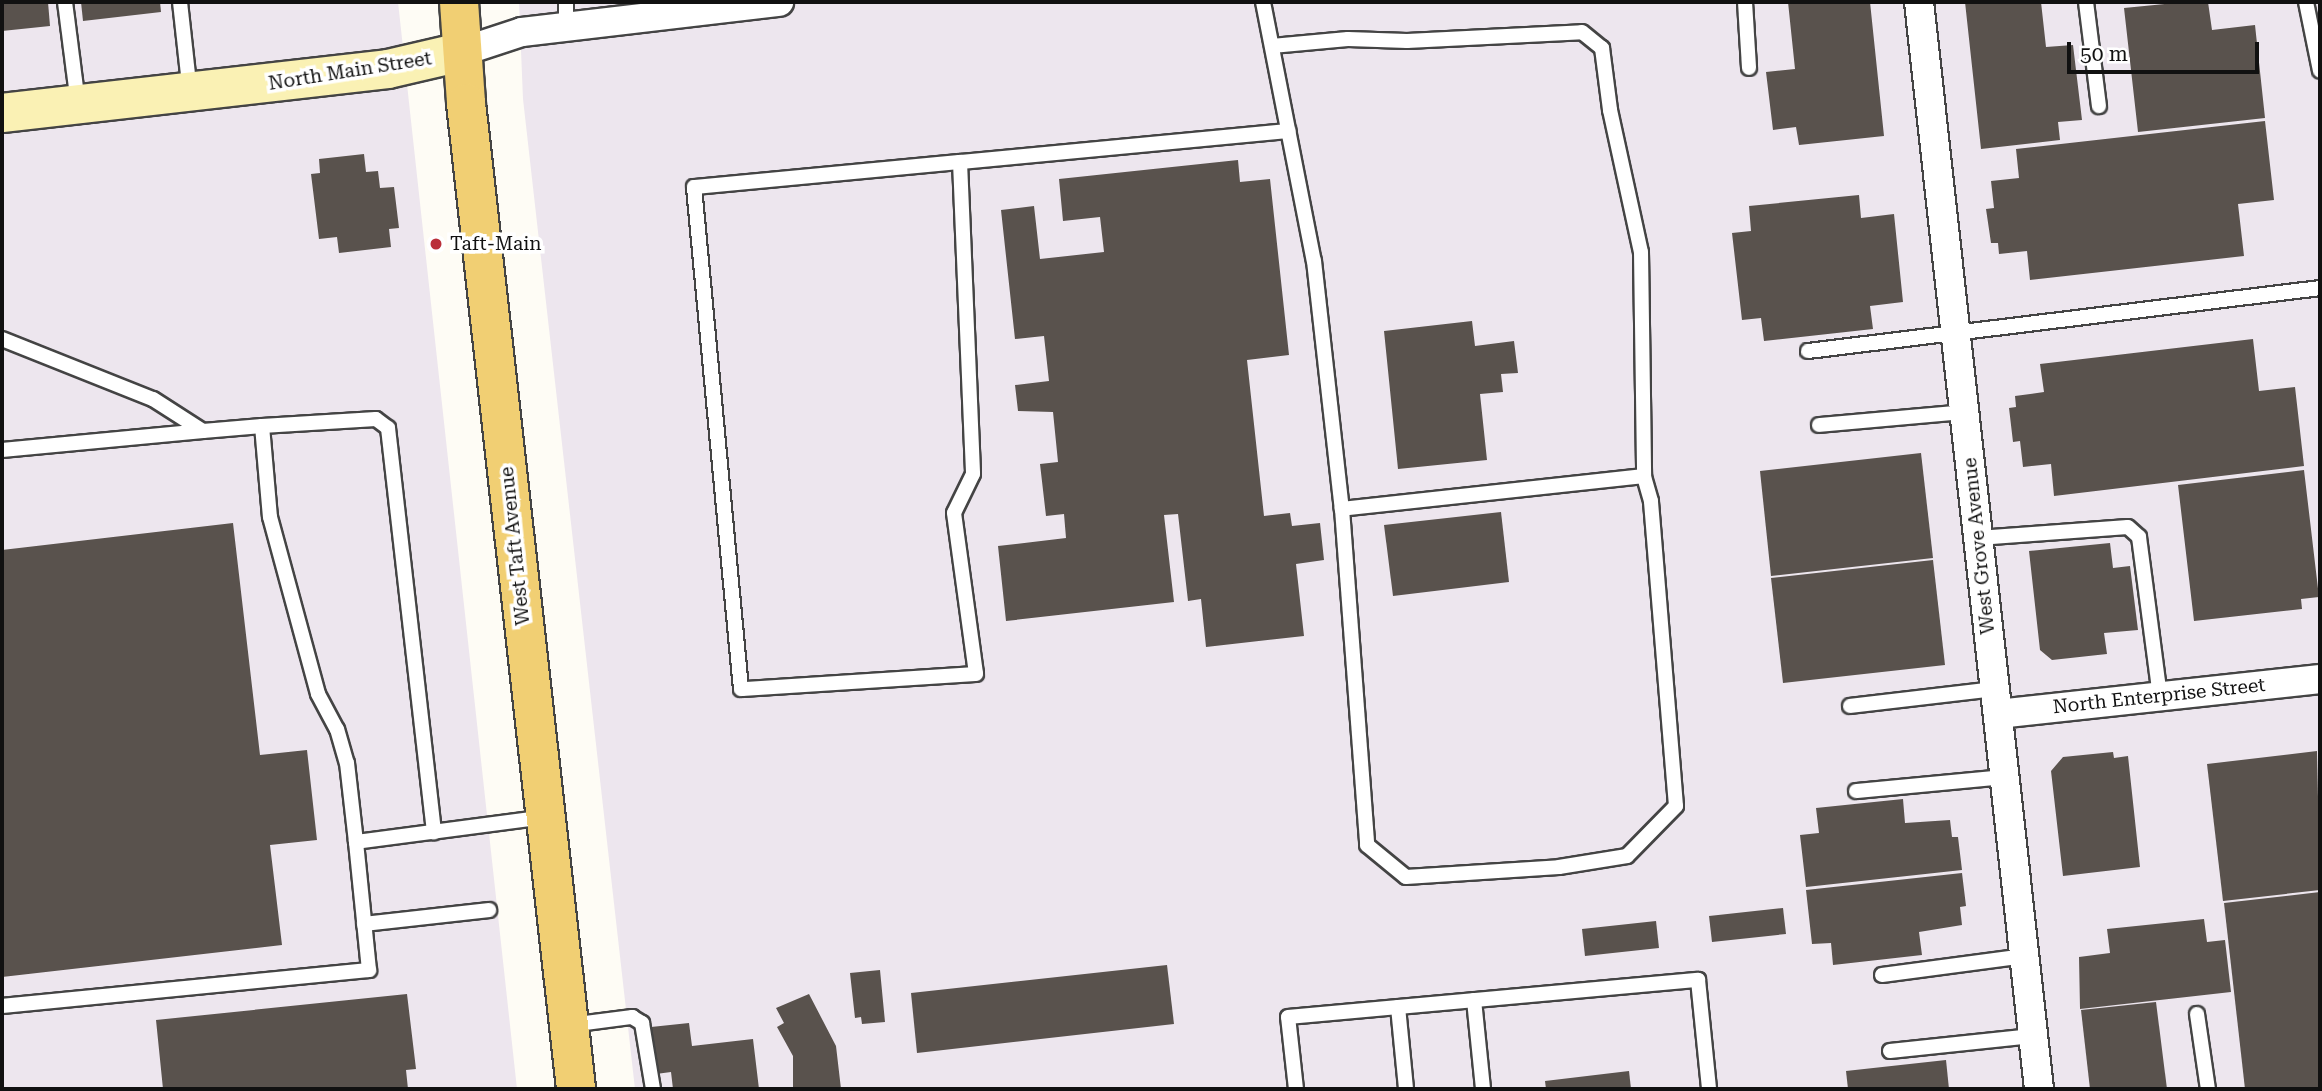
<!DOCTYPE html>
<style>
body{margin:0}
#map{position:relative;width:2322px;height:1091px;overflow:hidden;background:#fefcf5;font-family:"Roboto Serif",serif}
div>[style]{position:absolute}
.industrial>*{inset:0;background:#ede6ee}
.building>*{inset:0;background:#59524d}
.roads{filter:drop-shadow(2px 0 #444) drop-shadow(-2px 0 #444) drop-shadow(0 2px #444) drop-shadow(0 -2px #444)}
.service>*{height:14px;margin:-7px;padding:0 7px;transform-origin:7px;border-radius:7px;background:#fff}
.minor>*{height:28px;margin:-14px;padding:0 14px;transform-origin:14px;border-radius:14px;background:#fff}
.secondary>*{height:38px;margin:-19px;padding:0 19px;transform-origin:19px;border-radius:19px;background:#faf1b4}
.primary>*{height:38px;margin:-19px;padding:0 19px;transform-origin:19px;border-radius:19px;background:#f1cf73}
.dots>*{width:19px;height:19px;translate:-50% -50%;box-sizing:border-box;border:4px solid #fff;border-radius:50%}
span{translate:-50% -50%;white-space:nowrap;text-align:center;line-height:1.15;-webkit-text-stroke:7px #fff;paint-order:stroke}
.street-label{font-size:19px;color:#111}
.poi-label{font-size:19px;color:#111}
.left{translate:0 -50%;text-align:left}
.frame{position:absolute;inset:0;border:4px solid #111;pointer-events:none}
.scale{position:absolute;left:2067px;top:42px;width:192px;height:32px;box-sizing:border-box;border:4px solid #111;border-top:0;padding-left:9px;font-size:21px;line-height:24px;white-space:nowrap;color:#111;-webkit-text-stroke:5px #fff;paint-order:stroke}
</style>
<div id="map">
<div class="industrial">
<i style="clip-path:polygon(2px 2px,398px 2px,517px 1089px,2px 1089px)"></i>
<i style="clip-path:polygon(519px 2px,2320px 2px,2320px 1089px,635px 1089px,523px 99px)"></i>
</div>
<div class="building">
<i style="clip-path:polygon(2px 2px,48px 2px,50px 26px,2px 31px)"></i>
<i style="clip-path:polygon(81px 2px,160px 2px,161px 12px,83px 21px)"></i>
<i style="clip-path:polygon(1788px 2px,1870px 2px,1884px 136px,1799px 145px,1796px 127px,1773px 130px,1766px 72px,1795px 69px)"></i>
<i style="clip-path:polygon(1965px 2px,2041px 2px,2046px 47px,2073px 45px,2082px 120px,2058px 122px,2060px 140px,1981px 149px)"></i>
<i style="clip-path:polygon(2185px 2px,2208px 2px,2212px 30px,2255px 25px,2265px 118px,2138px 132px,2124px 8px)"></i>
<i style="clip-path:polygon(2265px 121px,2274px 200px,2238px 204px,2244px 256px,2030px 280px,2027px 251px,1999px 254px,1998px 243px,1991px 243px,1986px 209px,1994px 208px,1991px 181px,2019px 178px,2016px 149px)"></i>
<i style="clip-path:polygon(364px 154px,366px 172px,378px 171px,380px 188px,394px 187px,399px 228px,389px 229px,391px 247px,339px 253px,337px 237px,319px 239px,311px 174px,320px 173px,319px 159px)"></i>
<i style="clip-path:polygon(1238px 160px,1240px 182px,1270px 179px,1289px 355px,1247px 360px,1264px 516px,1290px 513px,1292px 526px,1320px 523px,1324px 560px,1296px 564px,1304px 636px,1206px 647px,1201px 599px,1188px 601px,1178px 514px,1164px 515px,1174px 602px,1006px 621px,998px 546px,1066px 538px,1064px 514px,1046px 516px,1040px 464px,1058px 462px,1053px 412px,1018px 411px,1015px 385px,1049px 381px,1044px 336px,1015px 339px,1001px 210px,1034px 206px,1040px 259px,1104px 252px,1100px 217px,1063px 221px,1059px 179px)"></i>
<i style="clip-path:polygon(1859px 195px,1861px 218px,1894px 214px,1903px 302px,1870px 306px,1873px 329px,1764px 341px,1761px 318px,1742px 320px,1732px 233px,1751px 231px,1749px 206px)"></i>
<i style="clip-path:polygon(1472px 321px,1475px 346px,1514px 341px,1518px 373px,1501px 374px,1503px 392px,1480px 394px,1487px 460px,1398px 469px,1384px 331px)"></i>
<i style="clip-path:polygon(2253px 339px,2259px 391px,2295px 387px,2304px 466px,2054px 496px,2051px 464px,2023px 467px,2020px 441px,2013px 442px,2009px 408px,2016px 407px,2015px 396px,2044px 392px,2040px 364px)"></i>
<i style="clip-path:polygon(1921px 453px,1933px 558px,1771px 576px,1760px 471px)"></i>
<i style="clip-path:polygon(2304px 470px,2319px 597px,2301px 599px,2302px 609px,2194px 621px,2178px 485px)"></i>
<i style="clip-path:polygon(1501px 512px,1509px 582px,1393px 596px,1384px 525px)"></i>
<i style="clip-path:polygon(233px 523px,260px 755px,307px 750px,317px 840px,270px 845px,282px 945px,2px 977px,2px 550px)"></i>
<i style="clip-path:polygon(2110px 543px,2113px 568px,2130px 566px,2138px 630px,2104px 633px,2107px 654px,2052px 660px,2040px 650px,2029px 551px)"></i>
<i style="clip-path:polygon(1933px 560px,1945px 665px,1783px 683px,1771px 578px)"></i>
<i style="clip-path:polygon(2317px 751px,2320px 890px,2223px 901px,2207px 764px)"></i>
<i style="clip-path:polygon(2113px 752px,2114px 758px,2128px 756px,2140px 867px,2063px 876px,2051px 771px,2063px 757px)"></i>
<i style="clip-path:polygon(1903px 799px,1905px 823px,1950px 820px,1952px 837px,1958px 837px,1962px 870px,1806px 887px,1800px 835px,1819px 833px,1816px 808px)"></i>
<i style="clip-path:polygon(1962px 873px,1966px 906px,1960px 907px,1962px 925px,1919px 932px,1922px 955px,1833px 965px,1831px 943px,1812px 944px,1806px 890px)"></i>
<i style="clip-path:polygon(2320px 892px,2320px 1089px,2245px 1089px,2224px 903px)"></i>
<i style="clip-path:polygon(1783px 908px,1786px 934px,1712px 942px,1709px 916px)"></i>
<i style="clip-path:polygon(2204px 919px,2207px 942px,2225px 940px,2231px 992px,2080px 1009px,2079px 957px,2110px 953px,2107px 929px)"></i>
<i style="clip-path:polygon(1656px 921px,1659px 948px,1585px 956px,1582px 929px)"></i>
<i style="clip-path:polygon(1167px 965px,1174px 1024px,917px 1053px,911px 993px)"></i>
<i style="clip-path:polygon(880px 970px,885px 1022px,862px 1024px,861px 1017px,855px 1018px,850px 973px)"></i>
<i style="clip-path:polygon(407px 994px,416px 1069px,406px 1070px,408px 1089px,163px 1089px,156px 1020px)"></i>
<i style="clip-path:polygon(809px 994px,836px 1046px,841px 1089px,793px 1089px,793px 1056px,777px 1027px,784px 1023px,776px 1008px)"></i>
<i style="clip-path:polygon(2156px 1002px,2167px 1089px,2090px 1089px,2081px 1010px)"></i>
<i style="clip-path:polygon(689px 1023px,692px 1046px,753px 1039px,759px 1089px,673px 1089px,671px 1072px,656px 1074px,651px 1027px)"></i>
<i style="clip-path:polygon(1946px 1060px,1949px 1089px,1848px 1089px,1846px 1071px)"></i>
<i style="clip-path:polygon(1629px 1071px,1631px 1089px,1546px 1089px,1545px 1081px)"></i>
</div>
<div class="roads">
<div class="service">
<i style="left:65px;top:2px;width:103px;rotate:82.7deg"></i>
<i style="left:180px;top:2px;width:91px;rotate:83.7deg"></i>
<i style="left:1263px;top:2px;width:264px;rotate:78.9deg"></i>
<i style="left:1314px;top:261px;width:250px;rotate:83.6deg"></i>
<i style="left:1342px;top:509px;width:337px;rotate:85.7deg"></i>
<i style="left:1367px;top:845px;width:50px;rotate:39.4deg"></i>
<i style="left:1406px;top:877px;width:153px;rotate:-3.7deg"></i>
<i style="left:1559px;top:867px;width:69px;rotate:-9.2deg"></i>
<i style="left:1627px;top:856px;width:70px;rotate:-45.6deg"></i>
<i style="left:1676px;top:806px;width:306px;rotate:-94.7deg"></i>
<i style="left:1651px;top:501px;width:26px;rotate:-106deg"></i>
<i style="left:1644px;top:476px;width:304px;rotate:173.8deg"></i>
<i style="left:1745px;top:2px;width:66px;rotate:86.5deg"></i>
<i style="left:2086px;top:2px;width:105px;rotate:82.9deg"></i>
<i style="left:2306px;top:2px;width:70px;rotate:78.5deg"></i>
<i style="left:566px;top:26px;width:24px;rotate:-90deg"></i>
<i style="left:1272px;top:46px;width:76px;rotate:-5.3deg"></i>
<i style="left:1348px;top:39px;width:59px;rotate:1.9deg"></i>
<i style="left:1407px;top:41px;width:175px;rotate:-2.9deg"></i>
<i style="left:1582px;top:32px;width:26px;rotate:39deg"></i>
<i style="left:1602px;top:48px;width:63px;rotate:82.6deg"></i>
<i style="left:1610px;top:110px;width:145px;rotate:77.7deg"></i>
<i style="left:1641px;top:252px;width:224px;rotate:89.2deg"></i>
<i style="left:960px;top:162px;width:312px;rotate:87.6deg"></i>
<i style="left:973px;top:474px;width:43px;rotate:116deg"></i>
<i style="left:954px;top:513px;width:162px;rotate:82.2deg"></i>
<i style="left:976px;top:674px;width:235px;rotate:176.3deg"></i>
<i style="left:741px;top:689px;width:504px;rotate:-95.35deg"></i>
<i style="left:694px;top:187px;width:267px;rotate:-5.4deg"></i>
<i style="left:960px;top:162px;width:330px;rotate:-5.4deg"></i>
<i style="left:2px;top:339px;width:162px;rotate:21.7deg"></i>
<i style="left:153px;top:399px;width:59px;rotate:32.6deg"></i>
<i style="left:203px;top:431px;width:59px;rotate:-4.8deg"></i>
<i style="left:262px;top:426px;width:91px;rotate:85deg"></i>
<i style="left:270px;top:517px;width:183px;rotate:74.8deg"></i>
<i style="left:318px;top:694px;width:40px;rotate:62deg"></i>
<i style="left:337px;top:729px;width:35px;rotate:74deg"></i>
<i style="left:347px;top:763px;width:80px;rotate:83.5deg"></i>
<i style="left:356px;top:842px;width:191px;rotate:-7.5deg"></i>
<i style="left:1808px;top:351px;width:516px;rotate:-7.01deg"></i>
<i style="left:1819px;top:425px;width:146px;rotate:-5.1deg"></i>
<i style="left:262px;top:426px;width:114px;rotate:-3.5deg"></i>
<i style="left:376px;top:419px;width:15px;rotate:37deg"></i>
<i style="left:388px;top:428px;width:407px;rotate:83.5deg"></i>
<i style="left:2px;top:450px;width:202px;rotate:-5.4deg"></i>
<i style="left:1978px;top:538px;width:150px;rotate:-4.2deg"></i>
<i style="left:2128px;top:527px;width:15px;rotate:42deg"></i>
<i style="left:2139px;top:537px;width:160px;rotate:82.5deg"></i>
<i style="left:1850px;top:706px;width:145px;rotate:-6.7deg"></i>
<i style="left:1856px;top:791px;width:150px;rotate:-5.4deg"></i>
<i style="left:364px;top:924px;width:126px;rotate:-6.4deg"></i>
<i style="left:1882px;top:975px;width:144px;rotate:-7.6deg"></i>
<i style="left:1474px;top:1000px;width:89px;rotate:84.2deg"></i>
<i style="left:2px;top:1006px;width:369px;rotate:-5.6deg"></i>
<i style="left:369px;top:970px;width:129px;rotate:-95.8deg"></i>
<i style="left:1398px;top:1007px;width:82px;rotate:84.4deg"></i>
<i style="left:2197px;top:1014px;width:76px;rotate:81.7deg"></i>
<i style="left:570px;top:1025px;width:63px;rotate:-7.4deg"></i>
<i style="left:632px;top:1017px;width:12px;rotate:31deg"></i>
<i style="left:642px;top:1023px;width:67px;rotate:80.5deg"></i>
<i style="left:1890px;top:1051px;width:143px;rotate:-6deg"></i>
<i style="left:1296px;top:1089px;width:72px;rotate:-96.3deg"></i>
<i style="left:1288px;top:1017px;width:412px;rotate:-5.2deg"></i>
<i style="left:1698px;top:980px;width:110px;rotate:84.2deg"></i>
</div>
<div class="minor">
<i style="left:1919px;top:2px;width:1094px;rotate:83.7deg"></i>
<i style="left:461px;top:52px;width:64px;rotate:-18.2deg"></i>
<i style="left:522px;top:32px;width:259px;rotate:-6.7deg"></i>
<i style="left:1998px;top:714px;width:324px;rotate:-6.2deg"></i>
</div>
<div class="secondary">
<i style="left:2px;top:113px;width:388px;rotate:-6.5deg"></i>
<i style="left:388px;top:69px;width:75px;rotate:-13.1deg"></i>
</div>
<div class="primary">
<i style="left:459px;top:2px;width:101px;rotate:86deg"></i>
<i style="left:466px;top:103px;width:992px;rotate:83.63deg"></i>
</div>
</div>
<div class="dots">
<i style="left:436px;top:244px;background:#ba2f39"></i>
</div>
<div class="street-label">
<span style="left:350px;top:71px;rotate:-9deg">North Main Street</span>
<span style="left:515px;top:546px;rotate:-96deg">West Taft Avenue</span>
<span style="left:1979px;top:546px;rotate:-96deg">West Grove Avenue</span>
<span style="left:2159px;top:696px;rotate:-6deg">North Enterprise Street</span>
</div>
<div class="poi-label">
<span class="left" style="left:450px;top:244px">Taft-Main</span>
</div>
<div class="frame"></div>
<div class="scale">50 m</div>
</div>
